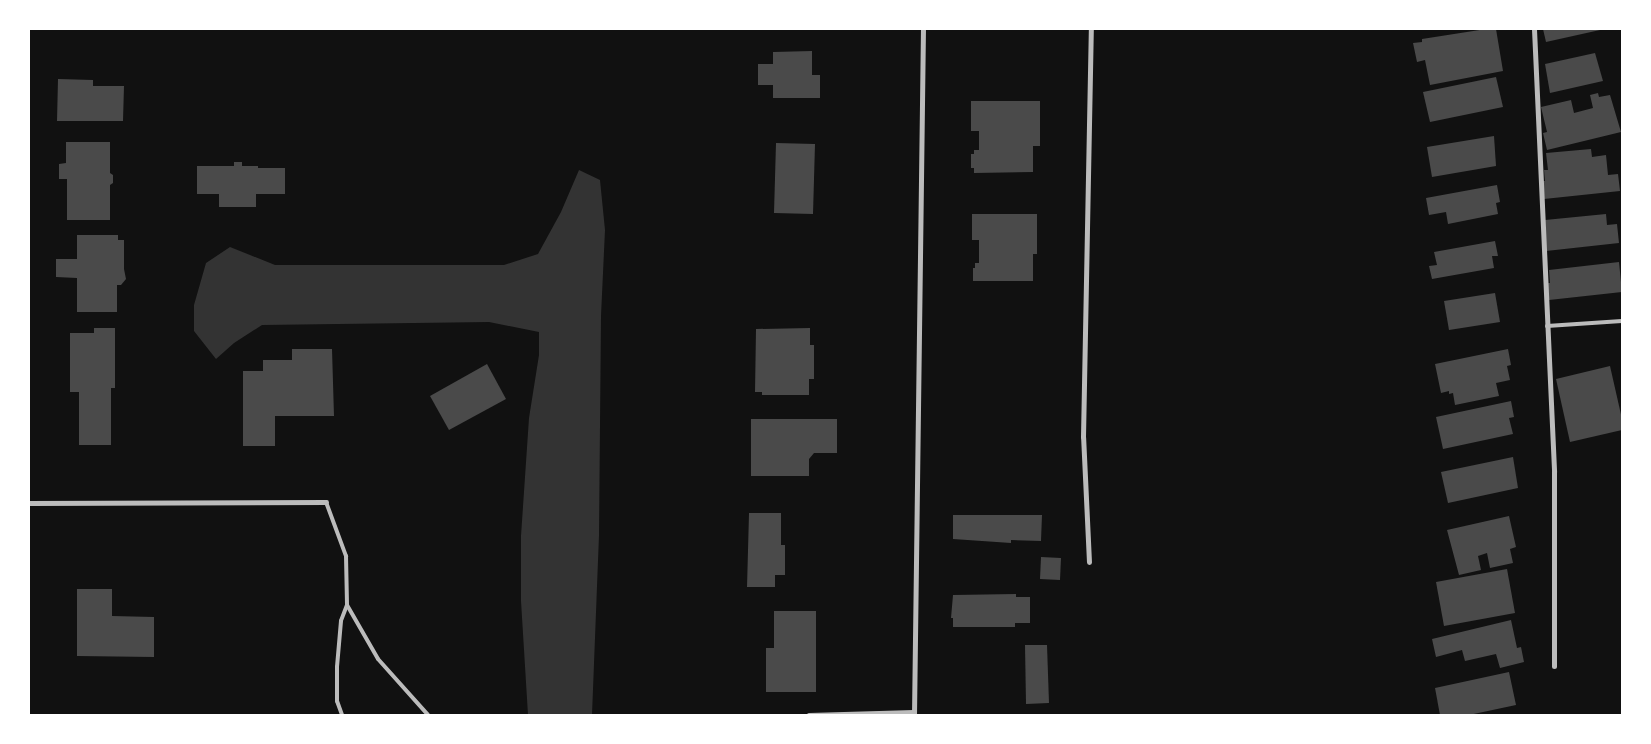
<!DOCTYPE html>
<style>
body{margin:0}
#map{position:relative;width:1651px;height:744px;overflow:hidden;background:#111;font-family:"Public Sans",sans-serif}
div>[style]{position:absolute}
.water>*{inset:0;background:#333}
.building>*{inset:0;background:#4a4a4a}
.service>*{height:4px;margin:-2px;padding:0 2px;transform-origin:2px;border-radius:2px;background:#bcbcbc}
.minor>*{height:5px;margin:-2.5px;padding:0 2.5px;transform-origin:2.5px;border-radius:2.5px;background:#bcbcbc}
span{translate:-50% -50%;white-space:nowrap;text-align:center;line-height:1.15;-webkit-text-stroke:5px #fff;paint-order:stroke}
.frame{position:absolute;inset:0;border:30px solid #fff;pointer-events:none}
</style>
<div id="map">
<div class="water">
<i style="clip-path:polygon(579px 170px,600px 180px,605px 230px,601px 316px,599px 535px,592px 715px,528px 715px,521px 601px,521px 536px,529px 418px,539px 355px,539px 332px,489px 322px,262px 325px,234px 343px,216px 359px,194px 331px,194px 305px,206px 263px,230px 247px,275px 265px,504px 265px,538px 254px,561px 212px)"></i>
</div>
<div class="building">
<i style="clip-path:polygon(1486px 29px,1496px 29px,1503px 71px,1430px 85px,1425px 60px,1417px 62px,1413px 43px,1422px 42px,1422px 39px)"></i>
<i style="clip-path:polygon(1543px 29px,1600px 29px,1600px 30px,1546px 42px)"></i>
<i style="clip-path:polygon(812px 51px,812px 75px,820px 75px,820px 98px,773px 98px,773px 85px,758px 85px,758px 64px,773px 64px,773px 52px)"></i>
<i style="clip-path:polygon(1595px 53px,1603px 81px,1550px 93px,1545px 64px)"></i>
<i style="clip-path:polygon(1496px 77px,1503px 107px,1430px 122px,1423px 92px)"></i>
<i style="clip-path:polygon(58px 79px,93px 80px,93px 86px,124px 86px,123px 121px,57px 121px)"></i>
<i style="clip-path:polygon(1598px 93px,1599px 97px,1610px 95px,1621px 132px,1547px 150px,1543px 133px,1547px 132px,1541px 107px,1571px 100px,1574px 113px,1593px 108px,1590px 95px)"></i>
<i style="clip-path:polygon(971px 101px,1040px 101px,1040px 146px,1033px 146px,1033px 172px,974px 173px,974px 168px,971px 168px,971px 154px,974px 154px,974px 150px,979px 150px,979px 131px,971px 131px)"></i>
<i style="clip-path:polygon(1494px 136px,1496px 166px,1432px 177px,1427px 147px)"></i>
<i style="clip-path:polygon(66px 142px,110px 142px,110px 173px,113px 175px,113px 183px,110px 185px,110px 220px,67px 220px,67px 179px,59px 179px,59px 164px,66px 163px)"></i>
<i style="clip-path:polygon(776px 143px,815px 144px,813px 214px,774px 213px)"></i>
<i style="clip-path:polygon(1591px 149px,1592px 157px,1606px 155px,1608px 175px,1618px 174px,1620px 191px,1544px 199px,1542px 181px,1545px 181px,1544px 170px,1548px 170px,1546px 153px)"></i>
<i style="clip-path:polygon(234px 162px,242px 162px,242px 166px,258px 166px,258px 168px,285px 168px,285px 194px,256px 194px,256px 207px,219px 207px,219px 194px,197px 194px,197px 166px,234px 166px)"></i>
<i style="clip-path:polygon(1497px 185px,1500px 202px,1496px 203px,1498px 214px,1448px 224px,1446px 212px,1429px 215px,1426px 198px)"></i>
<i style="clip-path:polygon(972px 214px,1037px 214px,1037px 254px,1033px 254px,1033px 281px,973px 281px,973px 268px,975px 268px,975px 263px,979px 263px,979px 240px,972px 240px)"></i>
<i style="clip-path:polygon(1606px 214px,1607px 225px,1617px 224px,1619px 243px,1546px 251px,1544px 233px,1546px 233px,1545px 220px)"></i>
<i style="clip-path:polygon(77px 235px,118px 235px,118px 240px,124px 240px,124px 269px,126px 279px,121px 285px,117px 285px,117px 312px,77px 312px,77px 278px,56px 277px,56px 259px,77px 259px)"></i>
<i style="clip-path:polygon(1495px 241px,1498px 256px,1492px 256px,1494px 268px,1432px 279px,1429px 266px,1437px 265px,1434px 252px)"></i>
<i style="clip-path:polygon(1619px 262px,1622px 292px,1549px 300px,1547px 283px,1550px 283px,1549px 270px)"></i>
<i style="clip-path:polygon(1495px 293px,1500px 322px,1449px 330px,1444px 301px)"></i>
<i style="clip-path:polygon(94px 328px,115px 328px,115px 388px,111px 388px,111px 445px,79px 445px,79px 392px,70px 392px,70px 333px,94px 333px)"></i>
<i style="clip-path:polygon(810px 328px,810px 345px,814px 345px,814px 379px,809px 379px,809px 395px,762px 395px,762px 392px,755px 392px,756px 329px)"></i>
<i style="clip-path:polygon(292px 349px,332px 349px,334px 416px,275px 416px,275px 446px,243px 446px,243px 371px,263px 371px,263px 360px,292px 360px)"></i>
<i style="clip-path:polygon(1508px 349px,1511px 365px,1507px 366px,1510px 380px,1496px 383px,1499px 396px,1455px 405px,1453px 393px,1449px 394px,1449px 391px,1441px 393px,1435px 364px)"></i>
<i style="clip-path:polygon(487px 364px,506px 399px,449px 430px,430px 396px)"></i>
<i style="clip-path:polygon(1610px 366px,1622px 419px,1622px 430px,1570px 442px,1556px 379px)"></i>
<i style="clip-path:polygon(1511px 401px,1514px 417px,1509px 418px,1513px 434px,1443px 449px,1436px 417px)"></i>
<i style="clip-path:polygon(751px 419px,837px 419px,837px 453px,814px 453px,809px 459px,809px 476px,751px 476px)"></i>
<i style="clip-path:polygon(1513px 457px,1518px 488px,1448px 503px,1441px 472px)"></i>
<i style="clip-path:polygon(749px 513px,781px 513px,781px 545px,785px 545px,785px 575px,775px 575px,775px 587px,747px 587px)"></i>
<i style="clip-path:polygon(953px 515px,1042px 515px,1041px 541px,1011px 540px,1011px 543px,953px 539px)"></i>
<i style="clip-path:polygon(1509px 516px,1516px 547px,1510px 549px,1513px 563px,1490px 568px,1487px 553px,1478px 556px,1481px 570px,1459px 575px,1447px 530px)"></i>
<i style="clip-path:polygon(1041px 557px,1061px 558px,1060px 580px,1040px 579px)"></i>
<i style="clip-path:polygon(1507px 569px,1515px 613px,1444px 626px,1436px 582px)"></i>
<i style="clip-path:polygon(77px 589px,112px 589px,112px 616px,154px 617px,154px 657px,77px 656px)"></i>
<i style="clip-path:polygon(1016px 594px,1016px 597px,1030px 597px,1030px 623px,1015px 623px,1015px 627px,953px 627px,953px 618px,951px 618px,953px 595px)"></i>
<i style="clip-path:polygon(774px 611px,816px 611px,816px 692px,766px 692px,766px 648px,774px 648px)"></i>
<i style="clip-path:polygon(1511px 620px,1517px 648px,1521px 647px,1524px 662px,1500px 668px,1496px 654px,1465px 661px,1462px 650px,1436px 657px,1432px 639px)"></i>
<i style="clip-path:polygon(1025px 645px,1047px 645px,1049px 703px,1026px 704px)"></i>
<i style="clip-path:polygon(1509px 672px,1516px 705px,1469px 715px,1440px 715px,1435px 688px)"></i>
</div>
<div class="service">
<i style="left:1547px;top:326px;width:75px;rotate:-3.8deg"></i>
<i style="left:326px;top:502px;width:58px;rotate:69.7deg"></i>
<i style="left:346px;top:556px;width:49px;rotate:88.8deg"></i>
<i style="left:347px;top:605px;width:17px;rotate:111deg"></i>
<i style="left:341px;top:621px;width:46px;rotate:95deg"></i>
<i style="left:337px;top:667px;width:34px;rotate:90deg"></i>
<i style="left:337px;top:701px;width:15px;rotate:70deg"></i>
<i style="left:347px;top:605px;width:62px;rotate:60.1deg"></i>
<i style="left:378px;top:659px;width:75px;rotate:48.2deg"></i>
<i style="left:809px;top:715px;width:105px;rotate:-1.6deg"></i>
</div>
<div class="minor">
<i style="left:1534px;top:29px;width:443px;rotate:87.4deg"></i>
<i style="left:1554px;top:472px;width:194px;rotate:90deg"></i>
<i style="left:29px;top:503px;width:297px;rotate:-0.2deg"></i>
<i style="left:1089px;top:562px;width:125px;rotate:-92.7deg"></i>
<i style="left:1083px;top:437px;width:408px;rotate:-88.9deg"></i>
<i style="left:914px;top:715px;width:686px;rotate:-89.25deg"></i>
</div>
<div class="frame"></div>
</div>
